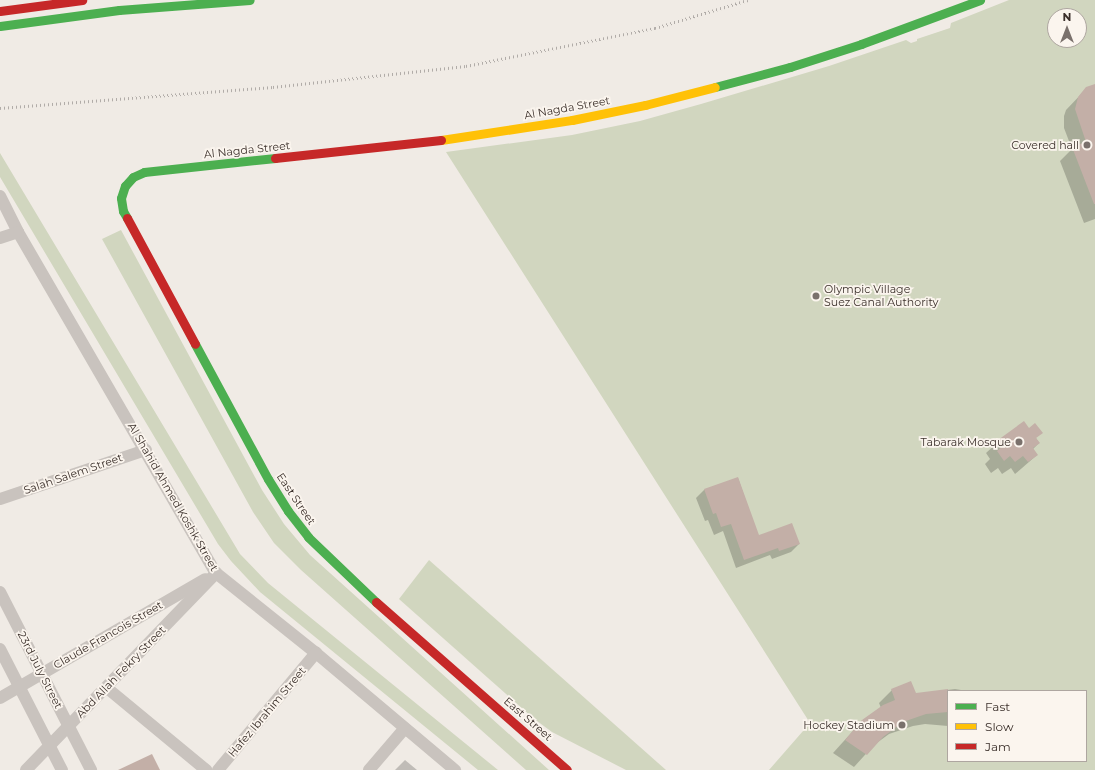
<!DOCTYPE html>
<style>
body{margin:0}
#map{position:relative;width:1095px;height:770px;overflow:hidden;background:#f0ebe5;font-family:Montserrat,sans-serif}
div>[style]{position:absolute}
.green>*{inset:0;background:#d1d6bf}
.shadow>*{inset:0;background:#0003}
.building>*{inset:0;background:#c3afa7}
.street>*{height:12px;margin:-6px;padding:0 6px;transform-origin:6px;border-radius:6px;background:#c9c3be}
.fast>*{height:9px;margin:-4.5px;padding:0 4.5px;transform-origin:4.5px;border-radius:4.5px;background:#4caf50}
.slow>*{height:9px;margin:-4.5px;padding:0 4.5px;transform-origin:4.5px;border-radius:4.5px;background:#ffc107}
.jam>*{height:9px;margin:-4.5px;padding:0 4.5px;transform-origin:4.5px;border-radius:4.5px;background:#c62828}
.rail>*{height:3px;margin-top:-1.5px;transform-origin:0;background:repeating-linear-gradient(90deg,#b1aca8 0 1px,transparent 0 4px)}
.dots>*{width:11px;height:11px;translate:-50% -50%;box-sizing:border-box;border:2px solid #fbf5ee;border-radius:50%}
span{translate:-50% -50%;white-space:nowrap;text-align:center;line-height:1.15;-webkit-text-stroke:3.5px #fbf5ee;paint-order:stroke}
.street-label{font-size:11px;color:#3b302b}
.poi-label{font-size:11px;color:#3b302b}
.right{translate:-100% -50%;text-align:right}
.left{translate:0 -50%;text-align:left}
.legend{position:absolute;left:947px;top:690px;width:140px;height:72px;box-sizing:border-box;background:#fbf5ee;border:1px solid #aea6a0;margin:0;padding:5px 7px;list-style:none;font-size:12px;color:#3b302b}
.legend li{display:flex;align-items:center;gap:8px;height:20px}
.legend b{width:20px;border:1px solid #aea6a0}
.north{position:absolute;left:1047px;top:8px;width:40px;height:40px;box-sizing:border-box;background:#fbf5ee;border:1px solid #aea6a0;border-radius:50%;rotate:0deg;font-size:11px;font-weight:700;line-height:16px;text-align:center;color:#3b302b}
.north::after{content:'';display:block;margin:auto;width:14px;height:18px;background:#7a716c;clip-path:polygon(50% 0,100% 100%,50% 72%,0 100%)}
</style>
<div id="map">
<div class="green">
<i style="clip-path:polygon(evenodd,1009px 0,1095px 0,1095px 770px,769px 770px,810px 723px,446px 152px,572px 135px,640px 121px,701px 104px,829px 66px,906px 40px,911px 43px,917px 41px,917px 39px,950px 28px,951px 23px,1009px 0,1055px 16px,1079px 16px,1079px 40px,1055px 40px,1055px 16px,1009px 0,948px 691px,1086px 691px,1086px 761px,948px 761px,948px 691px)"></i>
<i style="clip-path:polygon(0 153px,240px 554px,268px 583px,498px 770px,478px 770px,260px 592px,231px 561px,218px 544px,0 177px)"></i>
<i style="clip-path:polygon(121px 230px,262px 490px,284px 524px,310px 555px,549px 770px,526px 770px,301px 570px,274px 543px,253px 512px,102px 239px)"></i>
<i style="clip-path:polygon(429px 560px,666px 770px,626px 770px,552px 732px,533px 718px,399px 599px)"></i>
</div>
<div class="shadow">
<i style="clip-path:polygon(1095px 85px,1095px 219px,1084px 223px,1060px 161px,1072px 149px,1064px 128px,1064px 116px,1066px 110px,1087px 88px)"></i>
<i style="clip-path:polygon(1036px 438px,1039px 443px,1033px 449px,1037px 455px,1015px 474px,1011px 468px,1002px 474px,998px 468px,991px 473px,985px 464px,990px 459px,986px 453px,999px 441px)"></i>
<i style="clip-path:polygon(738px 478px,758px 536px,799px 544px,791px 552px,772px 559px,770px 555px,736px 568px,723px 531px,714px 535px,708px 520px,705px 521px,696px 498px,704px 490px)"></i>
<i style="clip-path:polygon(955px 689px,967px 691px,948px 691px,948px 726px,925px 724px,913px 726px,889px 734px,874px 745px,854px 767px,833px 753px,862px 721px,881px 708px,879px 703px,892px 690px,915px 694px)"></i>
<i style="clip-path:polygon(405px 760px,417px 770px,395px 770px)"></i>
</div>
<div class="building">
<i style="clip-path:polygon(1095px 84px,1095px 204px,1094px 204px,1072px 147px,1086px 142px,1075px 109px,1078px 97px,1086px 87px)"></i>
<i style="clip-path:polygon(1024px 421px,1029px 428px,1035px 423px,1043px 433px,1036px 438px,1040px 443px,1033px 448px,1038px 455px,1028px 462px,1023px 456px,1015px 462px,1010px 456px,1004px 461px,997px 451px,1003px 446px,998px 440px)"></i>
<i style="clip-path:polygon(738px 477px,759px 535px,792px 523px,800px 544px,779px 551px,778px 548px,744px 560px,731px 524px,721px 527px,716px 513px,713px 514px,704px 489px)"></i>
<i style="clip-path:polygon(911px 681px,916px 693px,948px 689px,948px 712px,926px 714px,903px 722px,883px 737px,867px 755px,845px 740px,862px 720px,883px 705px,895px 700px,891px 689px)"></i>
<i style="clip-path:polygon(152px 754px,160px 770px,118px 770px)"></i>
</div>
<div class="street">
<i style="left:0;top:196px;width:40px;rotate:63.4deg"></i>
<i style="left:18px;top:232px;width:394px;rotate:59.9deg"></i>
<i style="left:216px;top:573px;width:128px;rotate:38.7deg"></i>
<i style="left:316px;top:653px;width:182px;rotate:40.1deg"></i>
<i style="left:0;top:238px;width:19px;rotate:-18deg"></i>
<i style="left:0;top:499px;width:154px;rotate:-18.6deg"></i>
<i style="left:0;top:592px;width:200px;rotate:62.9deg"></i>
<i style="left:0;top:649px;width:136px;rotate:62.9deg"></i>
<i style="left:107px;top:688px;width:129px;rotate:39.6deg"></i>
<i style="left:0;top:698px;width:237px;rotate:-30.1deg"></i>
<i style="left:26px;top:770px;width:274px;rotate:-46deg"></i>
<i style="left:218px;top:770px;width:153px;rotate:-50.1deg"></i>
<i style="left:369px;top:770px;width:55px;rotate:-49.4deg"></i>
</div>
<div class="fast">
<i style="left:0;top:26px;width:120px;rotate:-7.7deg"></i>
<i style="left:119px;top:10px;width:131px;rotate:-4.4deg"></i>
<i style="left:715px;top:87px;width:78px;rotate:-14.9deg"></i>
<i style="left:790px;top:67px;width:75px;rotate:-17.9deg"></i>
<i style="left:861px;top:44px;width:127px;rotate:-20.3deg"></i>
<i style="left:127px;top:218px;width:8px;rotate:-120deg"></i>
<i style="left:123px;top:211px;width:13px;rotate:-99deg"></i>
<i style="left:121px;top:198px;width:13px;rotate:-72deg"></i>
<i style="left:125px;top:186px;width:12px;rotate:-48deg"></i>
<i style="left:133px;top:177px;width:12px;rotate:-24deg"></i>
<i style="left:144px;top:172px;width:132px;rotate:-6.1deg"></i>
<i style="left:195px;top:344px;width:153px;rotate:61.6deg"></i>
<i style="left:268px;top:479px;width:38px;rotate:58deg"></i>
<i style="left:288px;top:511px;width:33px;rotate:52deg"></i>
<i style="left:308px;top:537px;width:94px;rotate:43.7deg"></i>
</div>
<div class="slow">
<i style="left:441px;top:140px;width:133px;rotate:-8.7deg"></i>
<i style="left:572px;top:120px;width:75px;rotate:-11.6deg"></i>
<i style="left:645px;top:105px;width:72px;rotate:-14.4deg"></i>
</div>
<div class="jam">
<i style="left:0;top:11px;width:83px;rotate:-7.6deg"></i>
<i style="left:275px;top:158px;width:167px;rotate:-6.2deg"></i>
<i style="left:127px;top:218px;width:143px;rotate:61.6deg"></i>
<i style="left:376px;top:602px;width:254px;rotate:41.3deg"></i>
</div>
<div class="rail">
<i style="left:0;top:108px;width:274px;rotate:-4.4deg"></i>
<i style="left:273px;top:87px;width:194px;rotate:-6.2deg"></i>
<i style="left:466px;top:66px;width:193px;rotate:-11.4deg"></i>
<i style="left:655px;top:28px;width:97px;rotate:-16.8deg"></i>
</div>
<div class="dots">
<i style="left:1087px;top:145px;background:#7a716c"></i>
<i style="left:816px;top:296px;background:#7a716c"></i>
<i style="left:1019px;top:442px;background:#7a716c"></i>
<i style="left:902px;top:725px;background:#7a716c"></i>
</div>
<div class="street-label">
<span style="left:567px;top:108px;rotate:-10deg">Al Nagda Street</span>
<span style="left:247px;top:150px;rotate:-6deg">Al Nagda Street</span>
<span style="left:73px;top:474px;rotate:-19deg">Salah Salem Street</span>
<span style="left:173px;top:497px;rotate:60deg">Al Shahid Ahmed Koshk Street</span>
<span style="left:296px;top:499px;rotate:56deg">East Street</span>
<span style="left:108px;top:635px;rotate:-30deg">Claude Francois Street</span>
<span style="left:40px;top:670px;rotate:63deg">23rd July Street</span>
<span style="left:121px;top:672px;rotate:-46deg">Abd Allah Fekry Street</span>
<span style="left:267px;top:712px;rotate:-50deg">Hafez Ibrahim Street</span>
<span style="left:528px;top:719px;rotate:41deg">East Street</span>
</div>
<div class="poi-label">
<span class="right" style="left:1079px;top:145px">Covered hall</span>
<span class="left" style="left:824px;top:296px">Olympic Village<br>Suez Canal Authority</span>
<span class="right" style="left:1011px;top:442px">Tabarak Mosque</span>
<span class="right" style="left:894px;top:725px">Hockey Stadium</span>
</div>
<ul class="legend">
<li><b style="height:5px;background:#4caf50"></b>Fast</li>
<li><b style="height:5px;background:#ffc107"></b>Slow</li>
<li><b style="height:5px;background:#c62828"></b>Jam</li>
</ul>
<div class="north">N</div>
</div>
